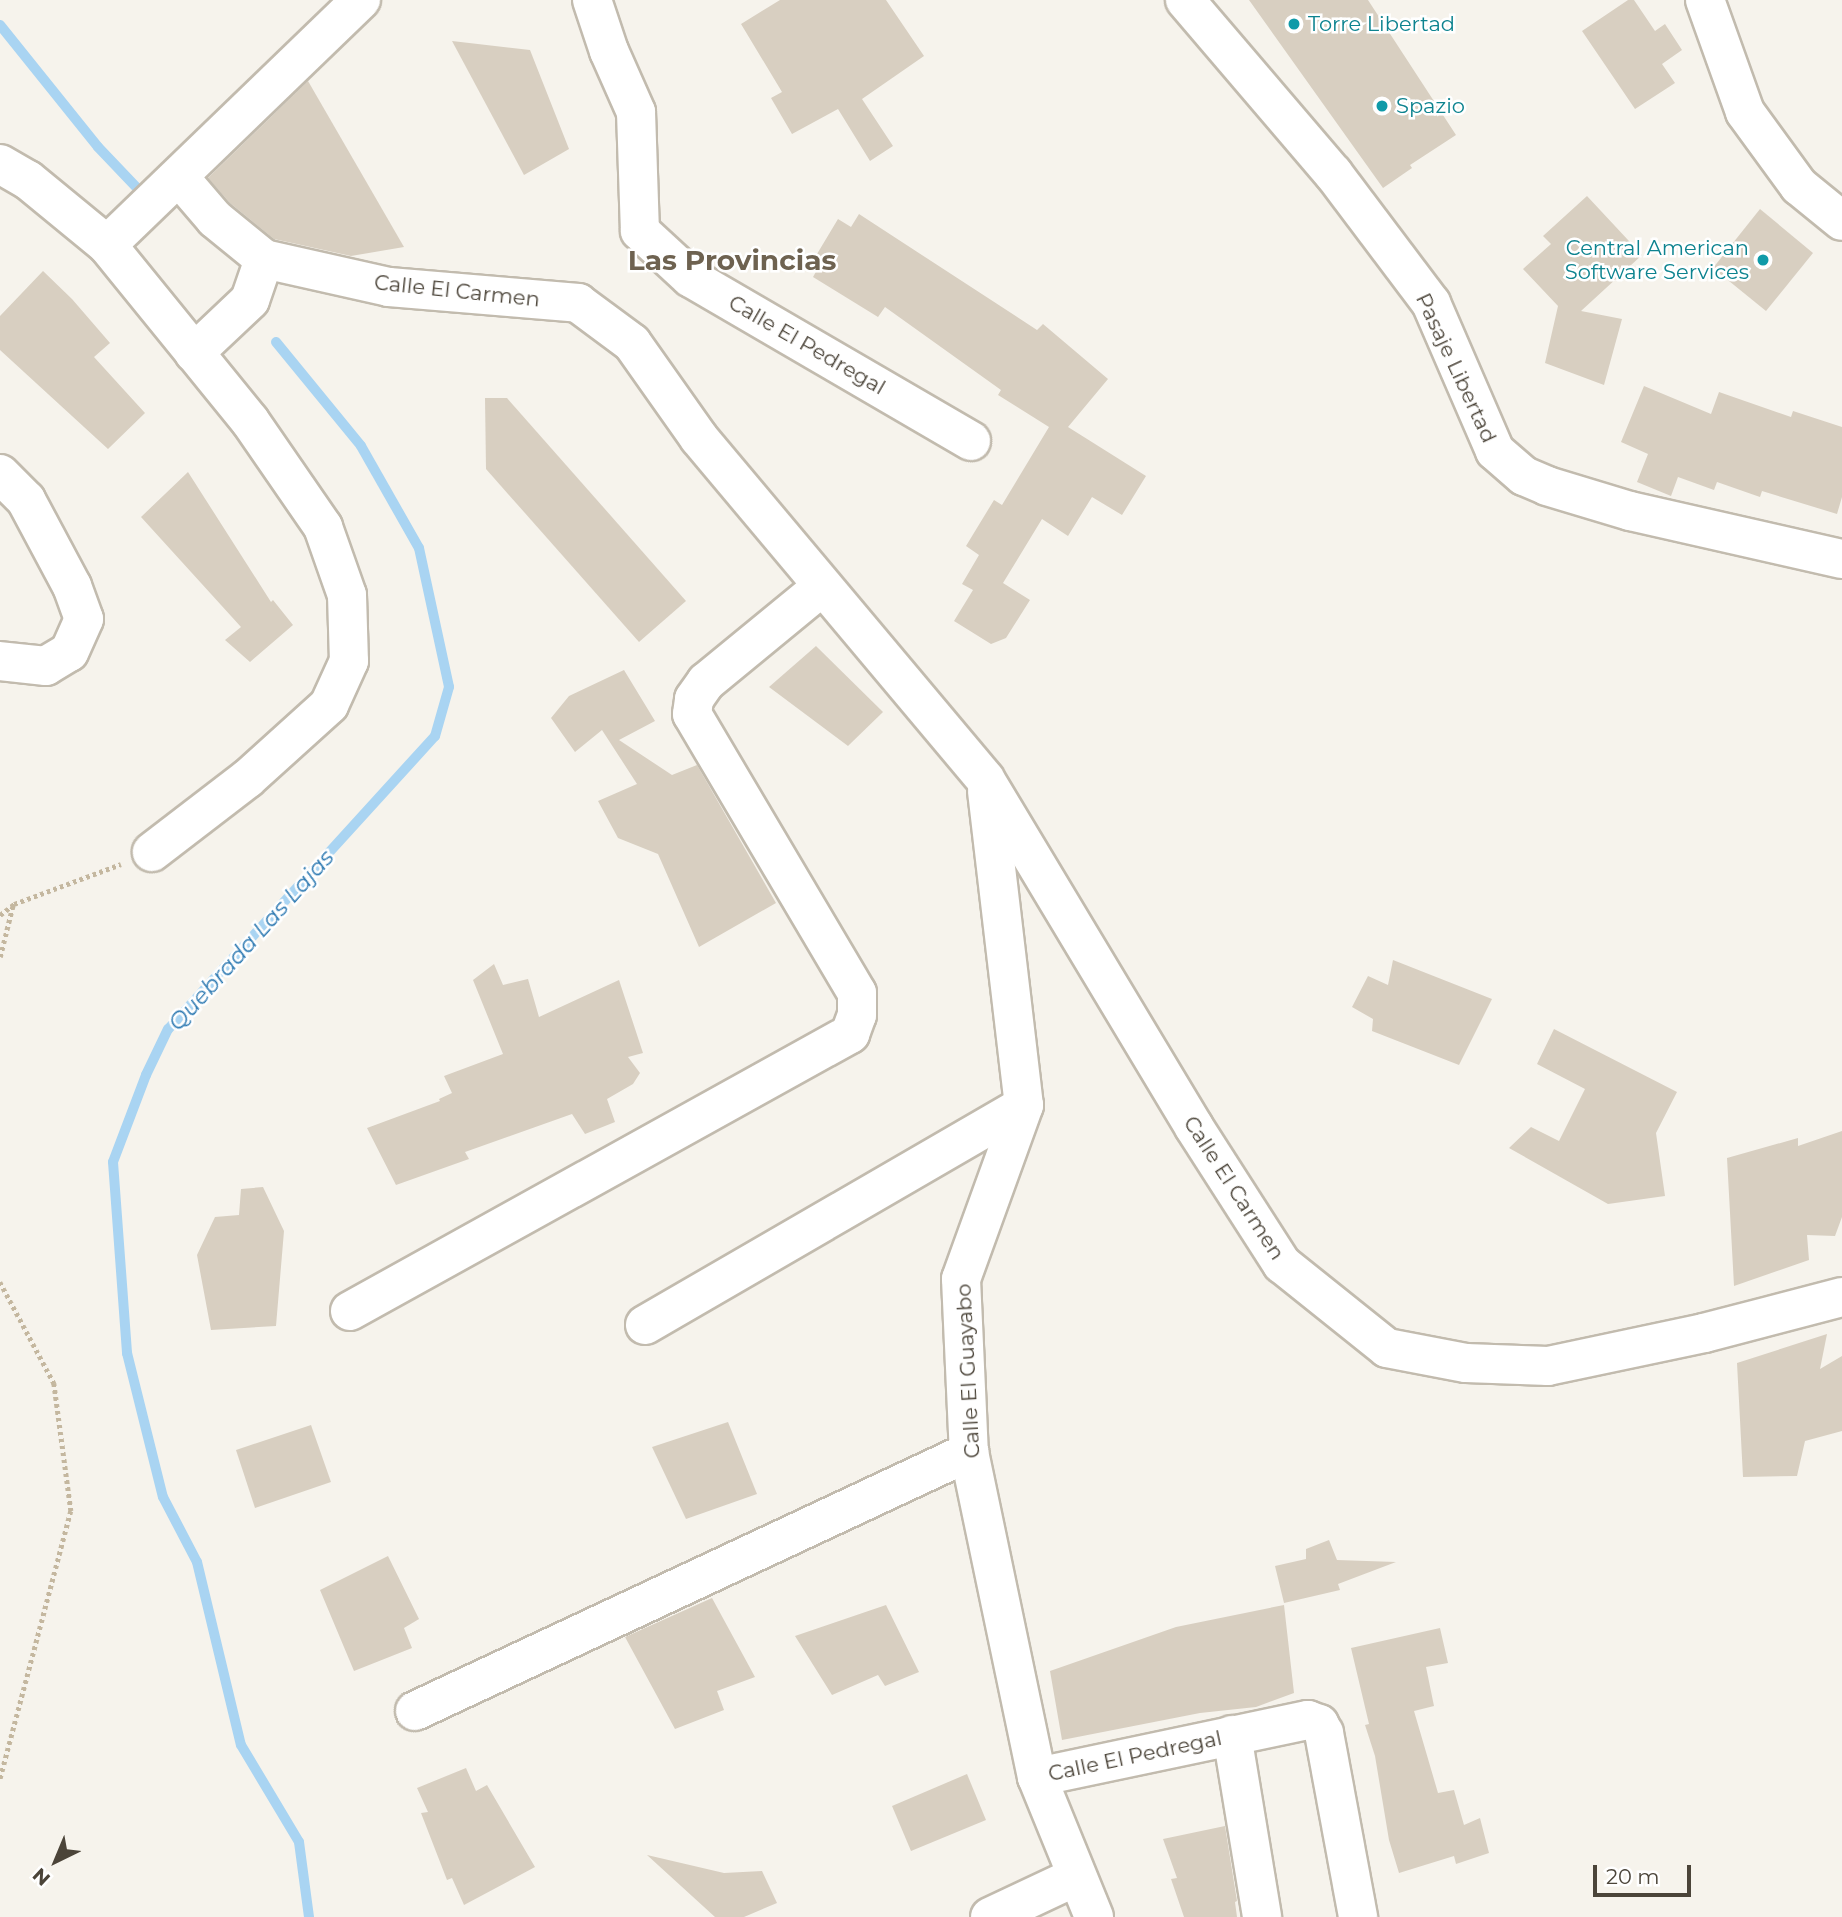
<!DOCTYPE html>
<style>
body{margin:0}
#map{position:relative;width:1842px;height:1917px;overflow:hidden;background:#f6f3ec;font-family:Montserrat,sans-serif}
div>[style]{position:absolute}
.stream>*{height:10px;margin:-5px;padding:0 5px;transform-origin:5px;border-radius:5px;background:#a9d4f2}
.building>*{inset:0;background:#d8cfc1}
.path>*{height:4.5px;margin-top:-2.25px;transform-origin:0;background:repeating-linear-gradient(90deg,#c4b79f 0 3.5px,transparent 0 7px)}
.roads{filter:drop-shadow(2px 0 #c2bbae) drop-shadow(-2px 0 #c2bbae) drop-shadow(0 2px #c2bbae) drop-shadow(0 -2px #c2bbae)}
.minor>*{height:38px;margin:-19px;padding:0 19px;transform-origin:19px;border-radius:19px;background:#fff}
.dots>*{width:19px;height:19px;translate:-50% -50%;box-sizing:border-box;border:4px solid #fff;border-radius:50%}
span{translate:-50% -50%;white-space:nowrap;text-align:center;line-height:1.15;-webkit-text-stroke:5px #fff;paint-order:stroke}
.culture-label{font-size:21px;color:#0d838f}
.left{translate:0 -50%;text-align:left}
.right{translate:-100% -50%;text-align:right}
.street-label{font-size:21px;color:#4b4439}
.water-label{font-size:23px;color:#2e7ab2;font-style:italic}
.district-label{font-size:28px;color:#6e6250;font-weight:700}
.north{position:absolute;left:21px;top:1826px;width:70px;height:70px;-webkit-text-stroke:5px #fff;paint-order:stroke;rotate:223deg;font-size:19px;font-weight:700;line-height:28px;text-align:center;color:#4b4439}
.north::after{content:'';display:block;margin:auto;width:24px;height:32px;background:#4b4439;clip-path:polygon(50% 0,100% 100%,50% 72%,0 100%)}
.scale{position:absolute;left:1593px;top:1865px;width:98px;height:32px;box-sizing:border-box;border:4px solid #4b4439;border-top:0;padding-left:9px;font-size:21px;line-height:24px;white-space:nowrap;color:#4b4439;-webkit-text-stroke:5px #fff;paint-order:stroke}
</style>
<div id="map">
<div class="stream">
<i style="left:0;top:25px;width:156px;rotate:51.2deg"></i>
<i style="left:98px;top:147px;width:57px;rotate:46.4deg"></i>
<i style="left:276px;top:342px;width:134px;rotate:50.7deg"></i>
<i style="left:361px;top:446px;width:117px;rotate:60.4deg"></i>
<i style="left:419px;top:548px;width:142px;rotate:77.8deg"></i>
<i style="left:449px;top:687px;width:51px;rotate:105.9deg"></i>
<i style="left:435px;top:736px;width:396px;rotate:132.3deg"></i>
<i style="left:168px;top:1029px;width:51px;rotate:115.6deg"></i>
<i style="left:146px;top:1075px;width:93px;rotate:110.8deg"></i>
<i style="left:113px;top:1162px;width:192px;rotate:85.8deg"></i>
<i style="left:127px;top:1353px;width:148px;rotate:76deg"></i>
<i style="left:163px;top:1497px;width:73px;rotate:62.4deg"></i>
<i style="left:197px;top:1562px;width:188px;rotate:76.5deg"></i>
<i style="left:241px;top:1745px;width:113px;rotate:59.1deg"></i>
<i style="left:299px;top:1842px;width:76px;rotate:82.4deg"></i>
</div>
<div class="building">
<i style="clip-path:polygon(780px 0,886px 0,924px 56px,862px 99px,893px 146px,870px 161px,838px 109px,792px 134px,771px 98px,782px 92px,741px 24px)"></i>
<i style="clip-path:polygon(1249px 0,1368px 0,1456px 135px,1410px 165px,1412px 168px,1383px 188px)"></i>
<i style="clip-path:polygon(1628px 0,1634px 0,1655px 31px,1665px 24px,1682px 50px,1662px 64px,1675px 83px,1635px 109px,1582px 31px)"></i>
<i style="clip-path:polygon(452px 41px,530px 50px,569px 149px,524px 175px)"></i>
<i style="clip-path:polygon(308px 81px,404px 247px,351px 256px,274px 239px,230px 203px,208px 178px)"></i>
<i style="clip-path:polygon(1587px 196px,1642px 255px,1581px 311px,1622px 319px,1604px 385px,1545px 363px,1558px 306px,1523px 269px,1551px 244px,1543px 236px)"></i>
<i style="clip-path:polygon(1760px 209px,1813px 253px,1766px 311px,1713px 268px)"></i>
<i style="clip-path:polygon(859px 214px,1037px 330px,1043px 324px,1108px 379px,1068px 427px,1146px 476px,1122px 515px,1092px 497px,1068px 536px,1042px 519px,1003px 583px,1030px 600px,1006px 638px,991px 644px,954px 621px,973px 590px,962px 584px,979px 555px,966px 546px,994px 500px,1002px 505px,1049px 427px,998px 395px,1001px 390px,885px 307px,878px 317px,813px 277px,818px 268px,811px 264px,838px 219px,851px 227px)"></i>
<i style="clip-path:polygon(43px 271px,72px 299px,110px 343px,94px 357px,145px 413px,108px 449px,0 350px,0 316px)"></i>
<i style="clip-path:polygon(1644px 386px,1711px 414px,1719px 392px,1791px 417px,1793px 411px,1842px 427px,1842px 497px,1837px 514px,1762px 491px,1760px 497px,1717px 482px,1714px 490px,1678px 477px,1671px 496px,1637px 482px,1648px 454px,1621px 442px)"></i>
<i style="clip-path:polygon(485px 398px,507px 398px,686px 601px,639px 642px,486px 469px)"></i>
<i style="clip-path:polygon(188px 472px,271px 602px,273px 600px,293px 625px,250px 662px,225px 640px,241px 627px,141px 517px)"></i>
<i style="clip-path:polygon(816px 646px,883px 712px,848px 746px,769px 687px)"></i>
<i style="clip-path:polygon(624px 670px,655px 721px,619px 740px,672px 775px,697px 765px,776px 903px,699px 947px,658px 854px,618px 838px,598px 801px,637px 784px,602px 730px,575px 752px,551px 718px,569px 696px)"></i>
<i style="clip-path:polygon(1393px 960px,1492px 999px,1459px 1065px,1372px 1031px,1373px 1019px,1352px 1007px,1368px 976px,1388px 985px)"></i>
<i style="clip-path:polygon(494px 964px,503px 985px,528px 979px,539px 1017px,619px 980px,643px 1053px,628px 1057px,640px 1073px,633px 1084px,607px 1099px,615px 1122px,585px 1134px,572px 1114px,465px 1152px,469px 1159px,396px 1185px,367px 1128px,440px 1101px,439px 1099px,452px 1093px,444px 1076px,503px 1054px,473px 980px)"></i>
<i style="clip-path:polygon(1554px 1029px,1677px 1092px,1656px 1133px,1665px 1196px,1608px 1204px,1509px 1148px,1531px 1127px,1559px 1141px,1585px 1089px,1537px 1064px)"></i>
<i style="clip-path:polygon(1842px 1131px,1842px 1217px,1835px 1236px,1807px 1235px,1809px 1260px,1734px 1286px,1727px 1158px,1798px 1138px,1798px 1146px)"></i>
<i style="clip-path:polygon(263px 1187px,284px 1231px,276px 1326px,211px 1330px,197px 1255px,215px 1217px,239px 1215px,241px 1189px)"></i>
<i style="clip-path:polygon(1827px 1334px,1820px 1369px,1842px 1356px,1842px 1431px,1805px 1441px,1797px 1476px,1743px 1477px,1737px 1363px)"></i>
<i style="clip-path:polygon(728px 1422px,757px 1494px,686px 1519px,652px 1447px)"></i>
<i style="clip-path:polygon(311px 1425px,331px 1482px,255px 1508px,236px 1450px)"></i>
<i style="clip-path:polygon(1329px 1540px,1337px 1560px,1396px 1562px,1338px 1584px,1340px 1590px,1284px 1603px,1275px 1566px,1306px 1559px,1306px 1549px)"></i>
<i style="clip-path:polygon(388px 1556px,419px 1619px,404px 1628px,412px 1648px,354px 1671px,320px 1590px)"></i>
<i style="clip-path:polygon(712px 1598px,755px 1677px,717px 1691px,724px 1710px,675px 1729px,625px 1637px)"></i>
<i style="clip-path:polygon(886px 1605px,919px 1672px,885px 1686px,878px 1675px,832px 1695px,795px 1636px)"></i>
<i style="clip-path:polygon(1284px 1605px,1294px 1693px,1256px 1707px,1200px 1713px,1062px 1740px,1050px 1671px,1176px 1627px)"></i>
<i style="clip-path:polygon(1440px 1628px,1448px 1663px,1426px 1667px,1434px 1706px,1414px 1711px,1438px 1793px,1454px 1790px,1464px 1825px,1480px 1818px,1489px 1853px,1456px 1864px,1454px 1856px,1399px 1873px,1389px 1840px,1375px 1756px,1365px 1725px,1369px 1724px,1351px 1648px)"></i>
<i style="clip-path:polygon(466px 1768px,476px 1791px,487px 1785px,535px 1867px,464px 1905px,452px 1878px,447px 1880px,421px 1813px,428px 1812px,417px 1788px)"></i>
<i style="clip-path:polygon(967px 1774px,986px 1820px,911px 1851px,892px 1806px)"></i>
<i style="clip-path:polygon(1225px 1826px,1237px 1901px,1235px 1902px,1237px 1917px,1184px 1917px,1171px 1879px,1177px 1878px,1163px 1839px)"></i>
<i style="clip-path:polygon(647px 1855px,724px 1873px,762px 1871px,777px 1903px,744px 1917px,715px 1917px)"></i>
</div>
<div class="path">
<i style="left:0;top:915px;width:18px;rotate:-38deg"></i>
<i style="left:14px;top:904px;width:114px;rotate:-20.5deg"></i>
<i style="left:0;top:957px;width:54px;rotate:-76deg"></i>
<i style="left:0;top:1282px;width:115px;rotate:61.9deg"></i>
<i style="left:54px;top:1383px;width:129px;rotate:82.4deg"></i>
<i style="left:71px;top:1511px;width:278px;rotate:104.8deg"></i>
</div>
<div class="roads">
<div class="minor">
<i style="left:592px;top:0;width:54px;rotate:71.6deg"></i>
<i style="left:609px;top:51px;width:67px;rotate:66.1deg"></i>
<i style="left:636px;top:112px;width:119px;rotate:88.1deg"></i>
<i style="left:640px;top:231px;width:69px;rotate:42.7deg"></i>
<i style="left:691px;top:278px;width:324px;rotate:30.2deg"></i>
<i style="left:1185px;top:0;width:228px;rotate:49.5deg"></i>
<i style="left:1333px;top:173px;width:163px;rotate:53deg"></i>
<i style="left:1431px;top:303px;width:161px;rotate:66.6deg"></i>
<i style="left:1495px;top:451px;width:38px;rotate:41deg"></i>
<i style="left:1524px;top:476px;width:25px;rotate:23deg"></i>
<i style="left:1547px;top:486px;width:87px;rotate:16.8deg"></i>
<i style="left:1630px;top:511px;width:217px;rotate:12.8deg"></i>
<i style="left:1705px;top:0;width:119px;rotate:70.3deg"></i>
<i style="left:1745px;top:112px;width:92px;rotate:53.9deg"></i>
<i style="left:1799px;top:186px;width:55px;rotate:39.1deg"></i>
<i style="left:0;top:164px;width:32px;rotate:30deg"></i>
<i style="left:28px;top:180px;width:102px;rotate:39.4deg"></i>
<i style="left:107px;top:245px;width:227px;rotate:50.9deg"></i>
<i style="left:250px;top:421px;width:129px;rotate:55.4deg"></i>
<i style="left:323px;top:527px;width:72px;rotate:70.6deg"></i>
<i style="left:347px;top:595px;width:66px;rotate:88.3deg"></i>
<i style="left:349px;top:661px;width:48px;rotate:114.4deg"></i>
<i style="left:329px;top:705px;width:110px;rotate:137.9deg"></i>
<i style="left:247px;top:779px;width:120px;rotate:142.5deg"></i>
<i style="left:179px;top:177px;width:55px;rotate:49.4deg"></i>
<i style="left:215px;top:219px;width:63px;rotate:39.2deg"></i>
<i style="left:264px;top:259px;width:128px;rotate:12.6deg"></i>
<i style="left:389px;top:287px;width:190px;rotate:4.8deg"></i>
<i style="left:578px;top:303px;width:67px;rotate:36.5deg"></i>
<i style="left:632px;top:343px;width:116px;rotate:54.8deg"></i>
<i style="left:699px;top:438px;width:445px;rotate:50deg"></i>
<i style="left:985px;top:779px;width:406px;rotate:59deg"></i>
<i style="left:1194px;top:1127px;width:163px;rotate:57.3deg"></i>
<i style="left:1282px;top:1264px;width:134px;rotate:38.7deg"></i>
<i style="left:1387px;top:1348px;width:80px;rotate:10.8deg"></i>
<i style="left:1466px;top:1363px;width:82px;rotate:2.1deg"></i>
<i style="left:1548px;top:1366px;width:159px;rotate:-11.9deg"></i>
<i style="left:1704px;top:1333px;width:143px;rotate:-14.6deg"></i>
<i style="left:107px;top:245px;width:353px;rotate:-44deg"></i>
<i style="left:194px;top:353px;width:77px;rotate:-43.4deg"></i>
<i style="left:250px;top:300px;width:43px;rotate:-71.1deg"></i>
<i style="left:0;top:474px;width:37px;rotate:45deg"></i>
<i style="left:26px;top:500px;width:98px;rotate:61.9deg"></i>
<i style="left:72px;top:586px;width:35px;rotate:70deg"></i>
<i style="left:84px;top:619px;width:36px;rotate:114deg"></i>
<i style="left:69px;top:652px;width:27px;rotate:149deg"></i>
<i style="left:46px;top:666px;width:46px;rotate:-173.8deg"></i>
<i style="left:987px;top:791px;width:316px;rotate:83.3deg"></i>
<i style="left:1024px;top:1105px;width:185px;rotate:109.9deg"></i>
<i style="left:961px;top:1279px;width:173px;rotate:87.4deg"></i>
<i style="left:969px;top:1452px;width:332px;rotate:78.2deg"></i>
<i style="left:1037px;top:1777px;width:151px;rotate:67.8deg"></i>
<i style="left:350px;top:1311px;width:572px;rotate:-28.99deg"></i>
<i style="left:850px;top:1034px;width:20px;rotate:-70deg"></i>
<i style="left:857px;top:1015px;width:22px;rotate:-90deg"></i>
<i style="left:857px;top:993px;width:324px;rotate:-120.6deg"></i>
<i style="left:692px;top:714px;width:15px;rotate:-82deg"></i>
<i style="left:694px;top:699px;width:21px;rotate:-55deg"></i>
<i style="left:706px;top:682px;width:151px;rotate:-39.4deg"></i>
<i style="left:645px;top:1325px;width:438px;rotate:-30.1deg"></i>
<i style="left:415px;top:1711px;width:612px;rotate:-25.06deg"></i>
<i style="left:1232px;top:1735px;width:184px;rotate:80.6deg"></i>
<i style="left:1037px;top:1777px;width:277px;rotate:-11.9deg"></i>
<i style="left:1308px;top:1720px;width:12px;rotate:20deg"></i>
<i style="left:1319px;top:1724px;width:10px;rotate:61deg"></i>
<i style="left:1324px;top:1733px;width:187px;rotate:79.5deg"></i>
<i style="left:990px;top:1917px;width:94px;rotate:-25.2deg"></i>
</div>
</div>
<div class="dots">
<i style="left:1294px;top:24px;background:#0f9aa8"></i>
<i style="left:1382px;top:106px;background:#0f9aa8"></i>
<i style="left:1763px;top:260px;background:#0f9aa8"></i>
</div>
<div class="culture-label">
<span class="left" style="left:1308px;top:24px">Torre Libertad</span>
<span class="left" style="left:1396px;top:106px">Spazio</span>
<span class="right" style="left:1749px;top:260px">Central American<br>Software Services</span>
</div>
<div class="street-label">
<span style="left:457px;top:291px;rotate:6deg">Calle El Carmen</span>
<span style="left:807px;top:345px;rotate:30deg">Calle El Pedregal</span>
<span style="left:1456px;top:368px;rotate:65deg">Pasaje Libertad</span>
<span style="left:1234px;top:1188px;rotate:57deg">Calle El Carmen</span>
<span style="left:968px;top:1371px;rotate:-93deg">Calle El Guayabo</span>
<span style="left:1135px;top:1756px;rotate:-12deg">Calle El Pedregal</span>
</div>
<div class="water-label">
<span style="left:251px;top:940px;rotate:-48deg">Quebrada Las Lajas</span>
</div>
<div class="district-label">
<span style="left:732px;top:260px">Las Provincias</span>
</div>
<div class="north">N</div>
<div class="scale">20 m</div>
</div>
